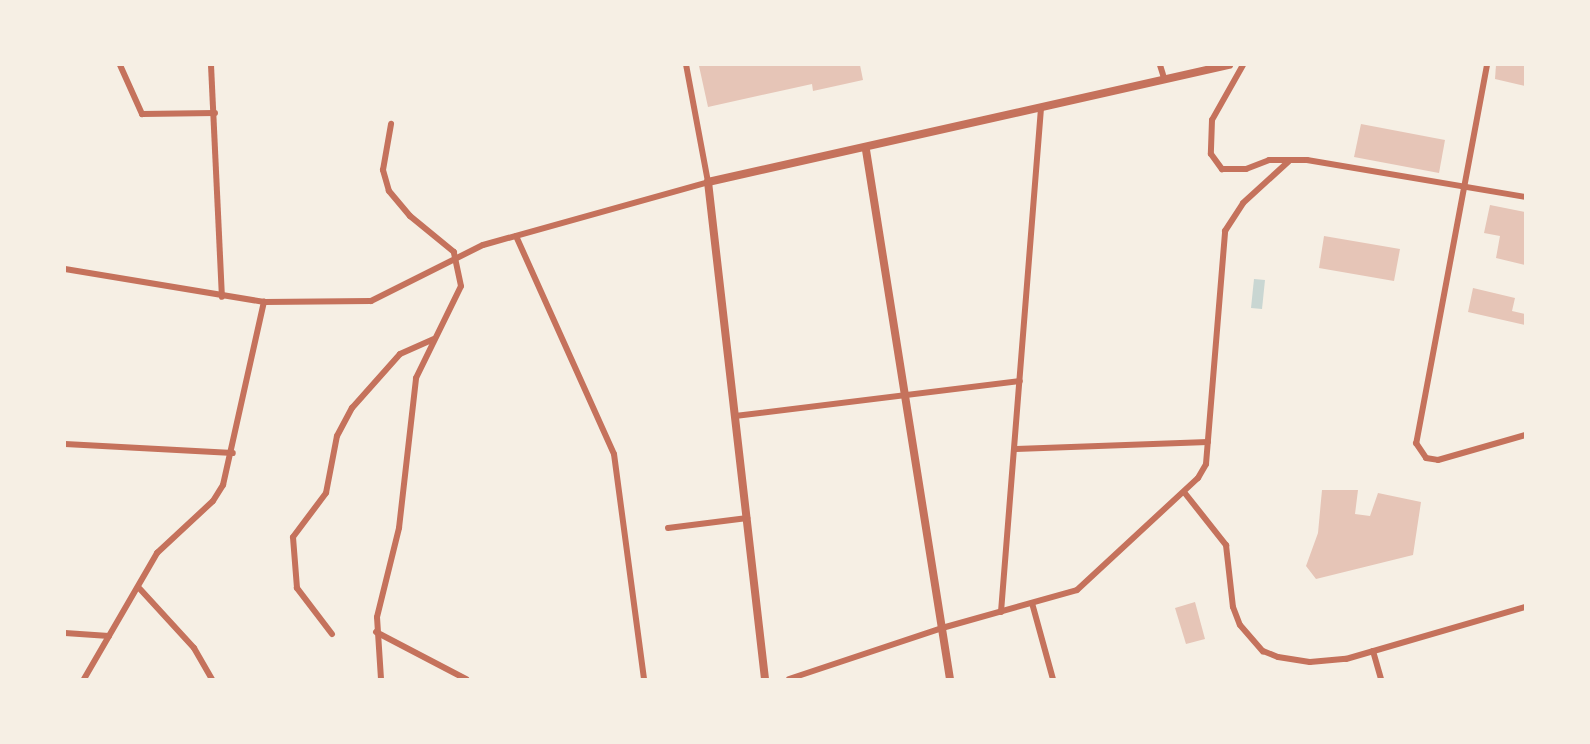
<!DOCTYPE html>
<style>
body{margin:0}
#map{position:relative;width:1590px;height:744px;overflow:hidden;background:#f6efe4;font-family:"Work Sans",sans-serif}
div>[style]{position:absolute}
.water>*{inset:0;background:#c9d6d2}
.building>*{inset:0;background:#e6c5b7}
.minor>*{height:6px;margin:-3px;padding:0 3px;transform-origin:3px;border-radius:3px;background:#c5725c}
.tertiary>*{height:8px;margin:-4px;padding:0 4px;transform-origin:4px;border-radius:4px;background:#c5725c}
span{translate:-50% -50%;white-space:nowrap;text-align:center;line-height:1.15;-webkit-text-stroke:7px #f6efe4;paint-order:stroke}
.frame{position:absolute;inset:0;border:66px solid #f6efe4;pointer-events:none}
</style>
<div id="map">
<div class="water">
<i style="clip-path:polygon(1254px 279px,1265px 280px,1262px 309px,1251px 308px)"></i>
</div>
<div class="building">
<i style="clip-path:polygon(860px 65px,863px 80px,813px 91px,812px 84px,708px 107px,699px 66px)"></i>
<i style="clip-path:polygon(1496px 65px,1525px 65px,1525px 86px,1495px 79px)"></i>
<i style="clip-path:polygon(1361px 124px,1445px 140px,1439px 173px,1354px 157px)"></i>
<i style="clip-path:polygon(1490px 205px,1525px 212px,1525px 265px,1496px 258px,1500px 236px,1484px 233px)"></i>
<i style="clip-path:polygon(1324px 236px,1400px 249px,1394px 281px,1319px 268px)"></i>
<i style="clip-path:polygon(1473px 288px,1515px 298px,1512px 311px,1525px 314px,1525px 325px,1468px 312px)"></i>
<i style="clip-path:polygon(1322px 490px,1358px 490px,1355px 514px,1370px 516px,1378px 493px,1421px 502px,1413px 555px,1316px 579px,1306px 566px,1318px 533px)"></i>
<i style="clip-path:polygon(1195px 602px,1205px 639px,1186px 644px,1175px 608px)"></i>
</div>
<div class="minor">
<i style="left:120px;top:65px;width:54px;rotate:65.8deg"></i>
<i style="left:142px;top:114px;width:73px;rotate:-0.8deg"></i>
<i style="left:211px;top:65px;width:232px;rotate:87.3deg"></i>
<i style="left:1160px;top:65px;width:14px;rotate:73deg"></i>
<i style="left:1243px;top:65px;width:63px;rotate:119.4deg"></i>
<i style="left:1212px;top:120px;width:34px;rotate:92deg"></i>
<i style="left:1211px;top:154px;width:19px;rotate:54deg"></i>
<i style="left:1222px;top:169px;width:24px"></i>
<i style="left:1246px;top:169px;width:25px;rotate:-21deg"></i>
<i style="left:1269px;top:160px;width:38px"></i>
<i style="left:1307px;top:160px;width:221px;rotate:9.6deg"></i>
<i style="left:1487px;top:65px;width:385px;rotate:100.6deg"></i>
<i style="left:1416px;top:443px;width:18px;rotate:56deg"></i>
<i style="left:1426px;top:458px;width:12px;rotate:9deg"></i>
<i style="left:1438px;top:460px;width:91px;rotate:-16deg"></i>
<i style="left:516px;top:236px;width:239px;rotate:65.8deg"></i>
<i style="left:614px;top:454px;width:227px;rotate:82.4deg"></i>
<i style="left:65px;top:269px;width:202px;rotate:9.4deg"></i>
<i style="left:264px;top:302px;width:107px;rotate:-0.5deg"></i>
<i style="left:371px;top:301px;width:125px;rotate:-26.6deg"></i>
<i style="left:483px;top:245px;width:234px;rotate:-15.6deg"></i>
<i style="left:708px;top:182px;width:119px;rotate:-100.6deg"></i>
<i style="left:735px;top:416px;width:287px;rotate:-7deg"></i>
<i style="left:65px;top:444px;width:168px;rotate:3.1deg"></i>
<i style="left:1016px;top:449px;width:192px;rotate:-2.1deg"></i>
<i style="left:1184px;top:492px;width:68px;rotate:51.6deg"></i>
<i style="left:1226px;top:545px;width:62px;rotate:83.6deg"></i>
<i style="left:1233px;top:607px;width:19px;rotate:69deg"></i>
<i style="left:1240px;top:625px;width:35px;rotate:49deg"></i>
<i style="left:1263px;top:651px;width:16px;rotate:22deg"></i>
<i style="left:1278px;top:657px;width:32px;rotate:9deg"></i>
<i style="left:1310px;top:662px;width:36px;rotate:-5deg"></i>
<i style="left:1346px;top:659px;width:186px;rotate:-16.2deg"></i>
<i style="left:668px;top:528px;width:80px;rotate:-7.2deg"></i>
<i style="left:140px;top:589px;width:80px;rotate:47.5deg"></i>
<i style="left:194px;top:648px;width:36px;rotate:60deg"></i>
<i style="left:1032px;top:603px;width:79px;rotate:74.6deg"></i>
<i style="left:1001px;top:612px;width:506px;rotate:-85.46deg"></i>
<i style="left:376px;top:632px;width:102px;rotate:27.6deg"></i>
<i style="left:65px;top:633px;width:44px;rotate:3.9deg"></i>
<i style="left:332px;top:634px;width:58px;rotate:-127.3deg"></i>
<i style="left:297px;top:588px;width:51px;rotate:-94.5deg"></i>
<i style="left:293px;top:537px;width:55px;rotate:-53.1deg"></i>
<i style="left:326px;top:493px;width:58px;rotate:-79.1deg"></i>
<i style="left:337px;top:436px;width:32px;rotate:-62deg"></i>
<i style="left:352px;top:408px;width:72px;rotate:-48.4deg"></i>
<i style="left:400px;top:354px;width:37px;rotate:-24deg"></i>
<i style="left:1373px;top:651px;width:29px;rotate:74deg"></i>
<i style="left:84px;top:679px;width:146px;rotate:-59.9deg"></i>
<i style="left:157px;top:553px;width:76px;rotate:-42.9deg"></i>
<i style="left:213px;top:501px;width:19px;rotate:-58deg"></i>
<i style="left:223px;top:485px;width:188px;rotate:-77.4deg"></i>
<i style="left:381px;top:679px;width:62px;rotate:-93.7deg"></i>
<i style="left:377px;top:617px;width:92px;rotate:-76.1deg"></i>
<i style="left:399px;top:528px;width:151px;rotate:-83.5deg"></i>
<i style="left:416px;top:378px;width:102px;rotate:-63.9deg"></i>
<i style="left:461px;top:286px;width:35px;rotate:-102deg"></i>
<i style="left:454px;top:252px;width:57px;rotate:-140.7deg"></i>
<i style="left:410px;top:216px;width:33px;rotate:-130deg"></i>
<i style="left:389px;top:191px;width:22px;rotate:-106deg"></i>
<i style="left:383px;top:170px;width:47px;rotate:-80.1deg"></i>
<i style="left:789px;top:679px;width:161px;rotate:-18.4deg"></i>
<i style="left:942px;top:628px;width:140px;rotate:-15.7deg"></i>
<i style="left:1077px;top:590px;width:165px;rotate:-42.8deg"></i>
<i style="left:1198px;top:478px;width:16px;rotate:-60deg"></i>
<i style="left:1206px;top:464px;width:234px;rotate:-85.3deg"></i>
<i style="left:1225px;top:231px;width:33px;rotate:-57deg"></i>
<i style="left:1243px;top:203px;width:62px;rotate:-42.4deg"></i>
</div>
<div class="tertiary">
<i style="left:866px;top:150px;width:536px;rotate:80.98deg"></i>
<i style="left:765px;top:679px;width:500px;rotate:-96.54deg"></i>
<i style="left:708px;top:182px;width:534px;rotate:-12.66deg"></i>
</div>
<div class="frame"></div>
</div>
